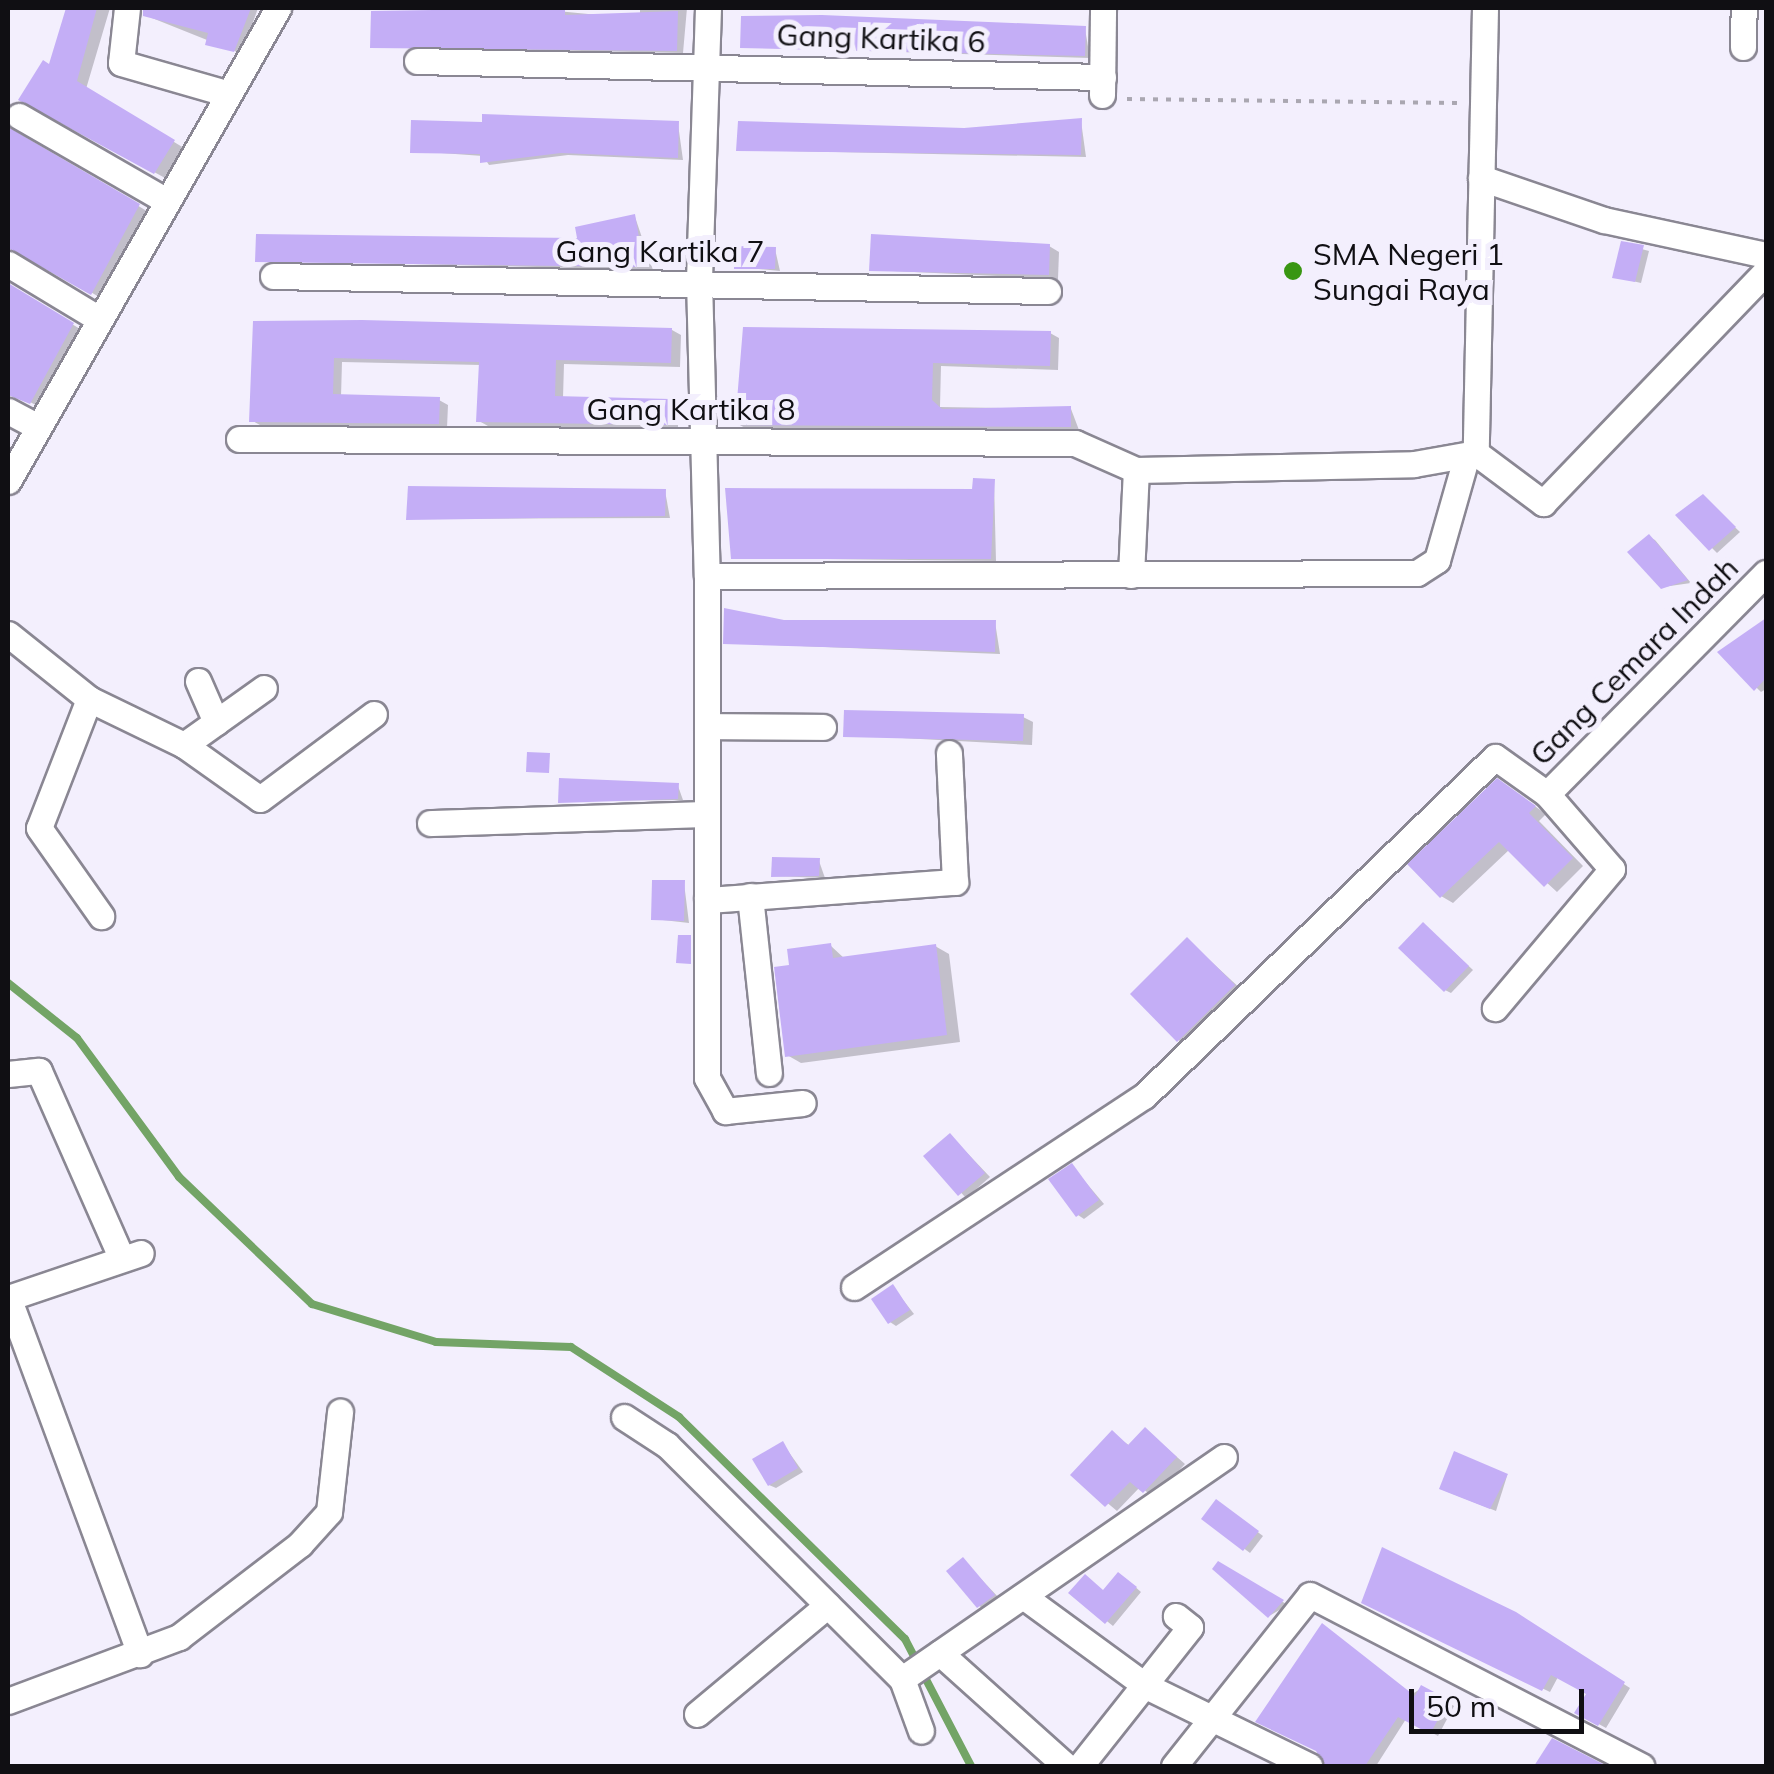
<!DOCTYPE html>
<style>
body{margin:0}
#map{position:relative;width:1774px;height:1774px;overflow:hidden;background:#f3effd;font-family:Mulish,sans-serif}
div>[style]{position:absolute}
.shadow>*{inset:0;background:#0003}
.stream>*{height:8px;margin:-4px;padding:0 4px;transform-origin:4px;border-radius:4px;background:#73a466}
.building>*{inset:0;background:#c4aef6}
.path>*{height:4px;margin-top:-2px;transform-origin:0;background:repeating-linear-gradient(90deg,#aaa7b1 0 5px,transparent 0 13px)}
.roads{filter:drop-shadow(2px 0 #8a8793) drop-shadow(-2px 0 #8a8793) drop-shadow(0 2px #8a8793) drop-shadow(0 -2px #8a8793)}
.minor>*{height:25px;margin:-12.5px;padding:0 12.5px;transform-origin:12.5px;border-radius:12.5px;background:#fff}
.dots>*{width:28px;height:28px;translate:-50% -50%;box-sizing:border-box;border:5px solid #f3effd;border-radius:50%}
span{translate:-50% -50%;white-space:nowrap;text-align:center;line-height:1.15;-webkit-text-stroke:10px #f3effd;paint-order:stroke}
.street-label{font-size:30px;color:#100f13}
.poi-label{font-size:30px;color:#100f13}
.left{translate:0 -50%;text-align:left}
.frame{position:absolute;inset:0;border:10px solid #100f13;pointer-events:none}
.scale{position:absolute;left:1409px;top:1689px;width:175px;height:45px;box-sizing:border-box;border:5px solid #100f13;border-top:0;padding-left:12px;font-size:30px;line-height:35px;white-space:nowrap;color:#100f13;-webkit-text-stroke:8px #f3effd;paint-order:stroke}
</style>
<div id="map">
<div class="shadow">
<i style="clip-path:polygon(70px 8px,110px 8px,86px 89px,184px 148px,165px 178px,22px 99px,51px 67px)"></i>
<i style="clip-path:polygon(147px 8px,258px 8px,242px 54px,152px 18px)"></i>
<i style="clip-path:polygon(526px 8px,640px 19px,640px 8px,687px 8px,683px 53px,372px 47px,374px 13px)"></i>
<i style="clip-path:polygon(1085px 29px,1090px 58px,742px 47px)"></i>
<i style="clip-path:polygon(1081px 121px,1086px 157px,739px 150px,964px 130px)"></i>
<i style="clip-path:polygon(678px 124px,683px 160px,568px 155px,489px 165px,483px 156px,413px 151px)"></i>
<i style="clip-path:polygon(8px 127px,150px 213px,104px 300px,29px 255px,8px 262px)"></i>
<i style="clip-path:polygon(635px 217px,653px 270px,257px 260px,580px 240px)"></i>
<i style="clip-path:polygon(1623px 244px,1649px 251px,1641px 283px,1615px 277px)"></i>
<i style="clip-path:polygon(1049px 246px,1059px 252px,1058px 279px,872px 270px)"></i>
<i style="clip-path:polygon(775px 249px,780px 271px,737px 267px)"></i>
<i style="clip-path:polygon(8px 275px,11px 287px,85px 332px,43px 409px,8px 390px)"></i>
<i style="clip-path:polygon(256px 324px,672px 330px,681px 335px,680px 367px,564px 364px,563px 398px,669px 402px,678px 407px,678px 429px,488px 426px,479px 421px,481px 365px,342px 362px,341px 397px,439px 400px,448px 405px,447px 428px,260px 425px,251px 420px)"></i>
<i style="clip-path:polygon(745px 329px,1050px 333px,1059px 338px,1058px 370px,941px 366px,940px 407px,1071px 409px,1079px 430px,747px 429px,738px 424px)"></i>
<i style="clip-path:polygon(994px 481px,996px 561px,733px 558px,975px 491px)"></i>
<i style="clip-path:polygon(665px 491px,670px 518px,409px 519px)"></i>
<i style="clip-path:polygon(1703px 497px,1740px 532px,1717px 553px,1679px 515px)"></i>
<i style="clip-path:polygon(1649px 537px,1655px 540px,1691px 583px,1663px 587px)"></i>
<i style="clip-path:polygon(1766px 622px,1766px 689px,1761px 692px,1720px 652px)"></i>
<i style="clip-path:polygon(784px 623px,995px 622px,1000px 654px,726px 643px)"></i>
<i style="clip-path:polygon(1023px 717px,1033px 722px,1032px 745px,846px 735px)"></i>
<i style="clip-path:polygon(678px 786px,683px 800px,561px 801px)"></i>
<i style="clip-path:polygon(1509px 788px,1546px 814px,1539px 821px,1583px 866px,1557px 892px,1510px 849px,1453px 903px,1441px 896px)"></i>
<i style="clip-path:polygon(819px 861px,825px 878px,774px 876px)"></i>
<i style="clip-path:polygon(684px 883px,689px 923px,654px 919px)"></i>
<i style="clip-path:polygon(1429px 929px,1473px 970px,1451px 993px,1445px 990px)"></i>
<i style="clip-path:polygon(1188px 940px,1244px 992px,1188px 1045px,1178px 1040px)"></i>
<i style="clip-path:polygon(831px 946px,845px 959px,935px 946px,949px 954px,960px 1042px,801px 1063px,787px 1055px,792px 967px)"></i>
<i style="clip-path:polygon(951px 1136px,990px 1177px,966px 1198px,927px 1156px)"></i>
<i style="clip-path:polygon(1072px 1166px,1104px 1204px,1084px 1219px,1078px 1215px)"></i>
<i style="clip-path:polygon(893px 1287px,914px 1314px,896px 1326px,890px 1322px)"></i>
<i style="clip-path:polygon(1146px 1430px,1185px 1464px,1154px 1497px,1140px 1487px,1117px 1511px,1074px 1475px,1113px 1434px,1130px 1446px)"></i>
<i style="clip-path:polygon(783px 1444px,803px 1472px,776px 1488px,769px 1485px)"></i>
<i style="clip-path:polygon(1507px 1476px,1496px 1511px,1448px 1492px)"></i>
<i style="clip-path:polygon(1223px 1506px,1263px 1536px,1250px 1553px,1205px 1519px)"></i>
<i style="clip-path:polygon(963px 1560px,1000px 1599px,985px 1609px,979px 1606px)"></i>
<i style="clip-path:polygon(1218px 1564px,1288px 1605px,1269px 1616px)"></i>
<i style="clip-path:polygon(1125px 1578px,1141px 1592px,1113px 1626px,1072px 1593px,1104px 1592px)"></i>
<i style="clip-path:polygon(1364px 1602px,1515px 1615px,1630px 1688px,1606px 1728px,1577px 1712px,1589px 1693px,1558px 1677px,1550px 1692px)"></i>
<i style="clip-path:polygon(1422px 1688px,1454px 1706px,1438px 1736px,1406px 1719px,1376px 1766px,1326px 1766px,1318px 1751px)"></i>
</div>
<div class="stream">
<i style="left:8px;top:983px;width:88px;rotate:38.6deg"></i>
<i style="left:77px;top:1038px;width:172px;rotate:53.7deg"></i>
<i style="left:179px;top:1177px;width:184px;rotate:43.7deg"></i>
<i style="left:312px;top:1304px;width:130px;rotate:17deg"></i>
<i style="left:436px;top:1342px;width:135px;rotate:2.1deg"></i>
<i style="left:571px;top:1347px;width:129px;rotate:32.9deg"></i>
<i style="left:679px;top:1417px;width:317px;rotate:44.5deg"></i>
<i style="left:905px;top:1639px;width:143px;rotate:62.5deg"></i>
</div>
<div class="building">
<i style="clip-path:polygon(66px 8px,97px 8px,77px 81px,175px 140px,154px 174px,18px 100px,43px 60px,49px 64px)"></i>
<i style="clip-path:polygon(143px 8px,251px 8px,234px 52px,205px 45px,208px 33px,143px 16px)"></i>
<i style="clip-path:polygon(565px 8px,565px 15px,678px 11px,677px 51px,370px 48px,371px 11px)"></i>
<i style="clip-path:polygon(822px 15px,1086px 26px,1085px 56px,740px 48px,741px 16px)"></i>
<i style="clip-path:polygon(482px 114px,679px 121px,678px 158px,561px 153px,480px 163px,480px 154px,410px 153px,411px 120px,482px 122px)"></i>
<i style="clip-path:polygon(1082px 118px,1081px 155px,736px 151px,738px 121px,964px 128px)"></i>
<i style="clip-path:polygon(8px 127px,140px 204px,91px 295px,8px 248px)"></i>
<i style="clip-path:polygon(635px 214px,644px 267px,255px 262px,256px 234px,577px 238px,575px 227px)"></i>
<i style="clip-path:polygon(871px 234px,1050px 244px,1049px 275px,869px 271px)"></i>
<i style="clip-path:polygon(1621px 241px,1644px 245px,1635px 282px,1612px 278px)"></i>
<i style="clip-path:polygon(735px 246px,776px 247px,775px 269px,734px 269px)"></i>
<i style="clip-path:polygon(8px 283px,74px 323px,30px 404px,8px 395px)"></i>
<i style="clip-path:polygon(362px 320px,672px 328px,671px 363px,556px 360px,555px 396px,670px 399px,669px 425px,476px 422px,479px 362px,334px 358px,333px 394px,440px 397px,439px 424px,249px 422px,253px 321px)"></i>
<i style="clip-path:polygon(743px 327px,1051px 331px,1050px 366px,933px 363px,932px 400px,942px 409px,1071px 406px,1071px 427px,735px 425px)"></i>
<i style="clip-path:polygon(973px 478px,995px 479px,991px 559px,731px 559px,725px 488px,972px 489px)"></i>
<i style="clip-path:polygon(408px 486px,666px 489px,665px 516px,406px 520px)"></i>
<i style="clip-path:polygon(1703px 494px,1736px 527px,1709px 551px,1675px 515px)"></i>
<i style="clip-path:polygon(1649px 534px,1655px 541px,1688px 580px,1661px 589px,1627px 552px)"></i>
<i style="clip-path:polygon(724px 608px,784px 620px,996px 620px,995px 652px,723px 644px)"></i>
<i style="clip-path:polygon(1766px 618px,1766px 678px,1754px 691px,1717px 652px)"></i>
<i style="clip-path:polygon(844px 710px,1024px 714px,1023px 741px,843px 737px)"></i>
<i style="clip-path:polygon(527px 752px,550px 753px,549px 773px,526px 772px)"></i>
<i style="clip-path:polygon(559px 778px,679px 783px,678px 799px,558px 803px)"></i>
<i style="clip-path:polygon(1497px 778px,1536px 806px,1529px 813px,1573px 858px,1544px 887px,1499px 842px,1440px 898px,1407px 864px)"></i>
<i style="clip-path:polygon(772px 857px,820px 858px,819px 876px,771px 877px)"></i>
<i style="clip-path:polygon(652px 880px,685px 880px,684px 921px,651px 920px)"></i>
<i style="clip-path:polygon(1423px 922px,1469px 966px,1444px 992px,1398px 948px)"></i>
<i style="clip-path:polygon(678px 935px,691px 935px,691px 964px,676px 963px)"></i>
<i style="clip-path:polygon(1187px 937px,1235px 985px,1177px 1042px,1130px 994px)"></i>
<i style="clip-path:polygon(831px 943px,833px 958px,936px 944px,947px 1035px,785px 1057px,774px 967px,789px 965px,787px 949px)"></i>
<i style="clip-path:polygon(950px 1133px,985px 1173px,958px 1196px,923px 1156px)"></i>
<i style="clip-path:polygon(1072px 1163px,1099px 1200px,1076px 1217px,1048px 1179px)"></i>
<i style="clip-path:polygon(893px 1284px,910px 1310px,888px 1324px,871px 1299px)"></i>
<i style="clip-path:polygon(1145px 1427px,1177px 1457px,1143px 1493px,1130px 1482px,1105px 1507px,1070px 1475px,1112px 1430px,1128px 1445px)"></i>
<i style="clip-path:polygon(783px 1441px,798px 1468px,768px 1486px,752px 1459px)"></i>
<i style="clip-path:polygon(1454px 1451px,1508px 1474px,1490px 1509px,1439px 1489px)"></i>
<i style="clip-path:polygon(1216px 1499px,1259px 1531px,1243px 1551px,1201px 1519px)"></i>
<i style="clip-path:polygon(1382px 1547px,1516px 1612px,1625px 1682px,1598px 1726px,1574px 1713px,1586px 1694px,1551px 1675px,1542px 1691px,1361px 1603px)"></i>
<i style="clip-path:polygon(963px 1557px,995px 1595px,977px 1608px,946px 1571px)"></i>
<i style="clip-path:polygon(1218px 1561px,1284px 1600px,1268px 1618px,1212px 1569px)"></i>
<i style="clip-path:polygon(1118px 1572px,1137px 1587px,1105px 1624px,1068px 1593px,1085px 1574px,1103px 1590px)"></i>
<i style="clip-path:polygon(1322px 1623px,1415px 1696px,1421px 1685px,1449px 1700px,1430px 1734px,1398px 1717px,1365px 1766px,1325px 1766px,1316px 1751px,1255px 1722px)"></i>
<i style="clip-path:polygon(1552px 1738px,1607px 1766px,1534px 1766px)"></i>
</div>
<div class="path">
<i style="left:1127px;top:99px;width:330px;rotate:0.7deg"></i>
</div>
<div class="roads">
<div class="minor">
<i style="left:127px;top:8px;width:55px;rotate:96.2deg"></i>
<i style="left:121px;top:63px;width:112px;rotate:16deg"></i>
<i style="left:708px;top:8px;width:272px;rotate:91.9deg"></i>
<i style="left:699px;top:280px;width:296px;rotate:88.5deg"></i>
<i style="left:707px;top:576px;width:710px;rotate:-0.24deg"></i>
<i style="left:1417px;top:573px;width:24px;rotate:-33deg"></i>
<i style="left:1437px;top:560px;width:106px;rotate:-74.1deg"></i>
<i style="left:1485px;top:8px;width:445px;rotate:91.2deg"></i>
<i style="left:1476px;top:453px;width:84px;rotate:36.7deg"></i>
<i style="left:1543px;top:503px;width:322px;rotate:-46.1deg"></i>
<i style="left:1743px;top:47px;width:39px;rotate:-89deg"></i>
<i style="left:417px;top:61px;width:686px;rotate:1.34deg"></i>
<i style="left:1102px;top:95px;width:87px;rotate:-89.3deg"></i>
<i style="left:19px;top:116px;width:171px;rotate:29.9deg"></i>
<i style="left:1481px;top:178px;width:130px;rotate:18.9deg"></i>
<i style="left:1604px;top:220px;width:166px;rotate:12.2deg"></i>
<i style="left:8px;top:264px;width:106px;rotate:31.1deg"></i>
<i style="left:273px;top:276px;width:775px;rotate:1.11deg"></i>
<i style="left:8px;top:411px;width:32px;rotate:28deg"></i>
<i style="left:239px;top:439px;width:836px;rotate:0.27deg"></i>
<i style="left:1075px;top:443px;width:67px;rotate:23.9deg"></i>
<i style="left:8px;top:481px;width:545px;rotate:-60.28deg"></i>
<i style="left:1131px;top:575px;width:105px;rotate:-87.3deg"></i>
<i style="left:1136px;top:470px;width:278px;rotate:-1.2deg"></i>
<i style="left:1414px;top:464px;width:63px;rotate:-10.1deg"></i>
<i style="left:707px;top:576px;width:502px;rotate:90deg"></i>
<i style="left:707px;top:1078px;width:38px;rotate:61deg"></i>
<i style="left:725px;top:1111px;width:78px;rotate:-5.9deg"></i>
<i style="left:8px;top:634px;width:104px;rotate:38.7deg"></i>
<i style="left:89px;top:699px;width:138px;rotate:111.2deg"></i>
<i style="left:39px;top:828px;width:108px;rotate:54.8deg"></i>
<i style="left:198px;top:681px;width:45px;rotate:66.3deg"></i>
<i style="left:89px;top:699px;width:106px;rotate:25.8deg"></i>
<i style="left:184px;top:745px;width:93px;rotate:35.4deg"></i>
<i style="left:260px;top:799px;width:142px;rotate:-36.7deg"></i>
<i style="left:707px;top:726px;width:116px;rotate:0.5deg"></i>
<i style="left:184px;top:745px;width:98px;rotate:-35.5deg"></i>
<i style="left:1547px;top:794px;width:311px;rotate:-45.3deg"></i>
<i style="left:430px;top:823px;width:277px;rotate:-1.9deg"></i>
<i style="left:750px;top:896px;width:178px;rotate:83.9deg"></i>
<i style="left:707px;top:900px;width:249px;rotate:-4.2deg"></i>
<i style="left:955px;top:882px;width:129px;rotate:-92.7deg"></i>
<i style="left:8px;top:1074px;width:31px;rotate:-6deg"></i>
<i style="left:39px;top:1071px;width:201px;rotate:66.2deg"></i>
<i style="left:854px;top:1287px;width:347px;rotate:-33.4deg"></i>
<i style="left:1144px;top:1096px;width:488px;rotate:-44deg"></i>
<i style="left:1495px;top:757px;width:64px;rotate:35.4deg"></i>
<i style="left:1547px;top:794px;width:99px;rotate:49.1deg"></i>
<i style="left:1612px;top:869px;width:182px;rotate:130.1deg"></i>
<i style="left:8px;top:1297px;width:381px;rotate:69.7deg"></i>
<i style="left:8px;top:1298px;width:140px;rotate:-18.7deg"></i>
<i style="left:624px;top:1417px;width:51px;rotate:33.1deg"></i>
<i style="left:667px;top:1445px;width:332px;rotate:44.9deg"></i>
<i style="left:902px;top:1679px;width:55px;rotate:69.9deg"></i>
<i style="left:1023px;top:1596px;width:152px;rotate:36.2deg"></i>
<i style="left:1146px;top:1686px;width:182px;rotate:26.1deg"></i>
<i style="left:940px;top:1653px;width:169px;rotate:41.9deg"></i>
<i style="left:902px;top:1679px;width:391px;rotate:-34.6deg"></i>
<i style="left:8px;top:1701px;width:183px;rotate:-20.5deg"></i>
<i style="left:179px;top:1637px;width:153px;rotate:-37.5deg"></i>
<i style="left:300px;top:1544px;width:43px;rotate:-47.8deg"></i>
<i style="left:329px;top:1512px;width:101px;rotate:-83.7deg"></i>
<i style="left:697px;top:1714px;width:170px;rotate:-39.8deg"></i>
<i style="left:1080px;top:1766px;width:177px;rotate:-51.6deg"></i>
<i style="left:1190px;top:1627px;width:18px;rotate:-142deg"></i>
<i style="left:1174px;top:1766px;width:218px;rotate:-51.5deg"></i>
<i style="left:1310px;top:1595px;width:373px;rotate:27.3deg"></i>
</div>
</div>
<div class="dots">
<i style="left:1293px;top:271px;background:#399612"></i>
</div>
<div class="street-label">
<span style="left:881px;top:38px;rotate:2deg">Gang Kartika 6</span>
<span style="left:660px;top:251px">Gang Kartika 7</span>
<span style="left:691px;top:409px">Gang Kartika 8</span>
<span style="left:1634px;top:661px;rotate:-45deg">Gang Cemara Indah</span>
</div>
<div class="poi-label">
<span class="left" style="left:1313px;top:271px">SMA Negeri 1<br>Sungai Raya</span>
</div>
<div class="frame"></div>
<div class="scale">50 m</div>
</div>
